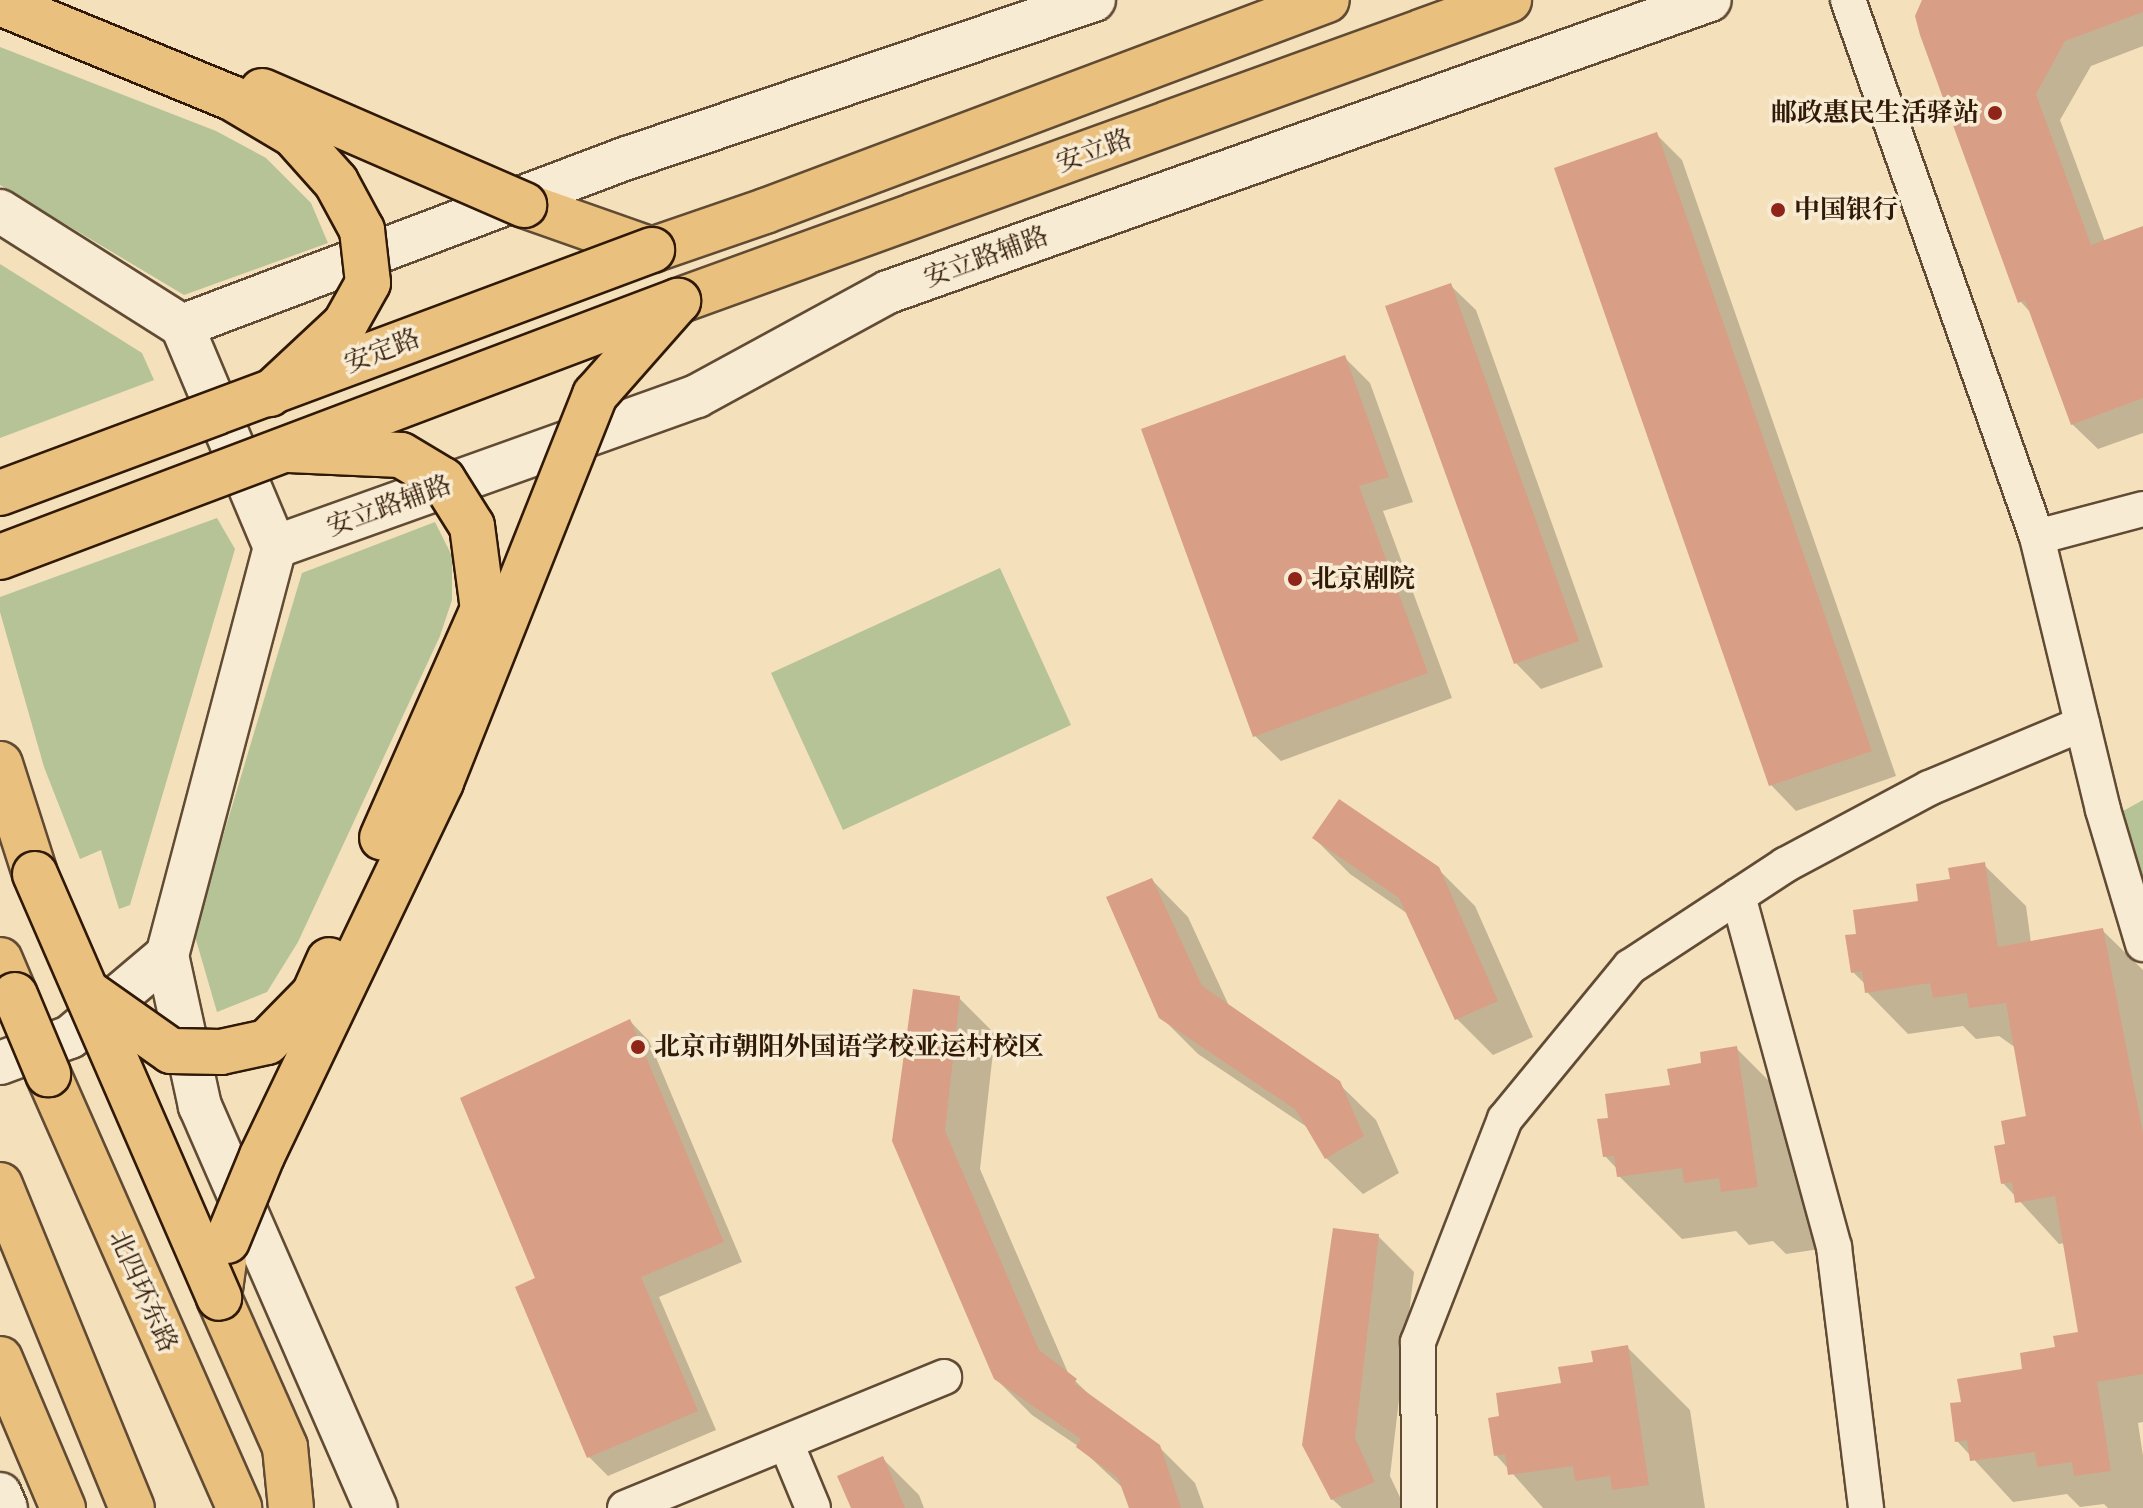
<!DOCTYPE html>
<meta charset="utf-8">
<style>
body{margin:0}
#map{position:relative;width:2143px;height:1508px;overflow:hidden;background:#f4e0bb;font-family:"IM FELL French Canon","Noto Serif SC",serif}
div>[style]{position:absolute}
.green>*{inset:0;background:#b5c396}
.shadow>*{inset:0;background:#0003}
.building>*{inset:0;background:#d89e86}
.roads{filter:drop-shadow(2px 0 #614b34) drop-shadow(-2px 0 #614b34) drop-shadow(0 2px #614b34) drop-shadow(0 -2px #614b34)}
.minor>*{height:34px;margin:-17px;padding:0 17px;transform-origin:17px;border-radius:17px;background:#f8ebd3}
.tertiary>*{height:42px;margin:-21px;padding:0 21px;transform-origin:21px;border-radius:21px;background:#f8ebd3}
.primary>*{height:44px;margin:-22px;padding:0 22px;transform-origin:22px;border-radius:22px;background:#eac07e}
.trunk>*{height:44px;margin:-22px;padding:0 22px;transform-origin:22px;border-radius:22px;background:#eac07e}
.bridges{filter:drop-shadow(2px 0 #301907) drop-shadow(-2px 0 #301907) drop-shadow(0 2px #301907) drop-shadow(0 -2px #301907)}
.primary-bridge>*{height:44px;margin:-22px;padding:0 22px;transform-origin:22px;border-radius:22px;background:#eac07e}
.trunk-bridge>*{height:44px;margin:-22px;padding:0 22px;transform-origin:22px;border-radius:22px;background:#eac07e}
.dots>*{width:22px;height:22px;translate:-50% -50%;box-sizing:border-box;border:4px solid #f8ebd3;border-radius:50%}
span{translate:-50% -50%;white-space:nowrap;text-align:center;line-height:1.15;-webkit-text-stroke:7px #f8ebd3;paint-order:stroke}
.poi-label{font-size:26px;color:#301907;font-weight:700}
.right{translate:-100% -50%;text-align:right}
.left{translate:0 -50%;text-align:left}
.street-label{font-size:26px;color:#301907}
</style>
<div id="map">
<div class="green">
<i style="clip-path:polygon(0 47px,216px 131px,266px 158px,311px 203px,328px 243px,184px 295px,0 185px)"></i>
<i style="clip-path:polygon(0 264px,142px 353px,154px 380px,0 438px)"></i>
<i style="clip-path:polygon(217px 518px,235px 549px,130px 905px,119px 909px,101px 850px,80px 859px,44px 767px,0 612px,0 597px)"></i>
<i style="clip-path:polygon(435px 522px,452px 556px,452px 600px,440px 636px,298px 942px,267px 992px,217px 1012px,194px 933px,302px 573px)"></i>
<i style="clip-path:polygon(1000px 568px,1071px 725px,843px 830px,771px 673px)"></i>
<i style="clip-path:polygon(2143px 800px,2143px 938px,2107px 820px)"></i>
</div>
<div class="shadow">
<i style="clip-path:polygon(1924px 0,2143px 0,2143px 46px,2091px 66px,2060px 120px,2105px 242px,2143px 228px,2143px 433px,2098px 449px,2072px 424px,2032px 314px,2020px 301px)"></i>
<i style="clip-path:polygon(1656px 134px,1682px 160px,1896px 776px,1796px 811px,1771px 785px)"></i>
<i style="clip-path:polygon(1450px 285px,1476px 310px,1603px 667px,1541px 689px,1516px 663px)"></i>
<i style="clip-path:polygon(1344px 357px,1370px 383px,1413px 502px,1383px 511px,1452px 698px,1281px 761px,1255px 736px)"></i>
<i style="clip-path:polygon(1314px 838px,1438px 869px,1475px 906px,1533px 1037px,1493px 1055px,1457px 1019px,1408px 914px,1350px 874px)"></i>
<i style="clip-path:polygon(1984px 865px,2026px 906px,2031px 943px,2102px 930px,2143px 970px,2143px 1422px,2138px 1423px,2143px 1456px,2143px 1508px,2108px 1508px,2104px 1504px,2080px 1507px,2067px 1494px,2013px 1502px,1957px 1441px,1963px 1404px,2025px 1371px,2080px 1334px,2065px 1243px,2059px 1244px,2003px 1183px,2007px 1146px,2028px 1118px,2016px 1048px,1999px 1036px,1976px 1039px,1963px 1026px,1908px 1034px,1867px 992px,1866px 985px,1853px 972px,1859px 935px)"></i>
<i style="clip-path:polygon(1152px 880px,1188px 917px,1230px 1008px,1338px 1083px,1376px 1120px,1399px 1173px,1363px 1194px,1326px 1158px,1310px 1129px,1198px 1054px,1161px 1017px)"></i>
<i style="clip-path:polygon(959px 998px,995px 1034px,980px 1169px,1069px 1375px,1097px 1402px,1158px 1446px,1195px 1483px,1204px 1508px,1131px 1508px,1125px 1490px,1078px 1446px,1032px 1415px,995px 1378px,894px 1140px)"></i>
<i style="clip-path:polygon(630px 1021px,649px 1041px,742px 1262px,659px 1297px,716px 1430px,608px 1476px,589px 1457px,538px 1279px)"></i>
<i style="clip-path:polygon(1736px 1048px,1799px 1111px,1820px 1249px,1786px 1254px,1773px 1241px,1749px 1245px,1736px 1231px,1682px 1239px,1619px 1176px,1618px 1170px,1605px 1156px,1610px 1119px)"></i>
<i style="clip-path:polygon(1378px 1236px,1414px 1272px,1390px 1476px,1405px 1508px,1342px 1508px,1332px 1499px)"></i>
<i style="clip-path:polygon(1627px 1347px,1690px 1410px,1705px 1508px,1543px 1508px,1496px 1455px,1501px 1418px)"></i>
<i style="clip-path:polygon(883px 1459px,919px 1495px,924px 1508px,853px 1508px)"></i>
</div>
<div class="building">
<i style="clip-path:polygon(1922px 0,2143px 0,2143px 12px,2065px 41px,2036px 94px,2091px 245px,2143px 226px,2143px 398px,2071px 425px,2025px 300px,2018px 303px,1920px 35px,1915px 16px)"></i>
<i style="clip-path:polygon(1657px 132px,1872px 751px,1769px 786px,1554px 168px)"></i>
<i style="clip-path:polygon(1451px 283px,1579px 641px,1514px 664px,1385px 306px)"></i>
<i style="clip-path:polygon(1345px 355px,1389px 477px,1359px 486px,1428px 673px,1253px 737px,1141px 429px)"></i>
<i style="clip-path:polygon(1339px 799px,1439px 867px,1498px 1001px,1455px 1020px,1399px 898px,1312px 838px)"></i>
<i style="clip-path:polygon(1985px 862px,1998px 947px,2103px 928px,2143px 1133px,2143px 1374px,2097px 1382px,2111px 1471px,2074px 1476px,2072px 1462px,2037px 1467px,2035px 1452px,1970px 1461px,1967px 1440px,1955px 1442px,1950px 1403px,1961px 1402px,1957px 1379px,2022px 1369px,2020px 1353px,2055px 1347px,2053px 1336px,2078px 1332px,2055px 1196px,2015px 1203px,2012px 1182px,2001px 1184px,1994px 1146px,2005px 1144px,2001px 1121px,2026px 1116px,2006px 1003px,1969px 1008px,1967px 993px,1933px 998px,1930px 983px,1865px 993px,1862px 971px,1851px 973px,1845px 935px,1856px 934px,1853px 910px,1918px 901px,1916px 884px,1950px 879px,1948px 868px)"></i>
<i style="clip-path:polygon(1152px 878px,1202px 986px,1340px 1081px,1364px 1136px,1325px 1159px,1296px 1110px,1159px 1018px,1106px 897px)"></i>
<i style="clip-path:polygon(913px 989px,960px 996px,945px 1131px,1039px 1350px,1077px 1379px,1074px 1383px,1160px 1445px,1181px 1508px,1129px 1508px,1118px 1478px,1076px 1447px,1081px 1439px,994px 1379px,892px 1141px)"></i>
<i style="clip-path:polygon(630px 1019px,724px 1242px,641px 1277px,698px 1411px,587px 1458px,515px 1287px,535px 1278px,460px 1098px)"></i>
<i style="clip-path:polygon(1737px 1046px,1758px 1187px,1721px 1192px,1719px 1178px,1684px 1183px,1682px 1168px,1617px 1177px,1614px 1156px,1603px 1157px,1597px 1119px,1608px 1118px,1605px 1094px,1670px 1085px,1667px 1069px,1701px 1063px,1700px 1052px)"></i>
<i style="clip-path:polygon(1333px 1228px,1379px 1234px,1355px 1438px,1375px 1482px,1331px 1500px,1302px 1445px)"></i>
<i style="clip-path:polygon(1628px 1345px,1649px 1485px,1612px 1490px,1610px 1476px,1575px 1481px,1573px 1466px,1508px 1475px,1505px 1454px,1494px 1456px,1488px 1418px,1499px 1416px,1496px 1393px,1561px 1383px,1558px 1367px,1593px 1362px,1591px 1351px)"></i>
<i style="clip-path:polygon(883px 1456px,905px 1508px,851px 1508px,837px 1476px)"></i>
</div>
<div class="roads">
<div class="minor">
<i style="left:1848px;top:0;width:569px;rotate:70.61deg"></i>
<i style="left:2037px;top:537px;width:281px;rotate:76.4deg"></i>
<i style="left:2103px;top:810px;width:140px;rotate:73.4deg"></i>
<i style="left:2037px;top:537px;width:110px;rotate:-14.8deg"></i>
<i style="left:1738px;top:896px;width:364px;rotate:74.7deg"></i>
<i style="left:1834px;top:1247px;width:263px;rotate:83deg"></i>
<i style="left:786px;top:1443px;width:70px;rotate:67.4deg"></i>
<i style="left:625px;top:1508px;width:345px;rotate:-22.3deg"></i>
<i style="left:1419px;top:1508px;width:166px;rotate:-90.3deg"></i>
<i style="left:1418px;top:1342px;width:239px;rotate:-68.7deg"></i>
<i style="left:1505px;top:1119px;width:197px;rotate:-50.6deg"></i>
<i style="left:1630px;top:967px;width:186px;rotate:-33.3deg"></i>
<i style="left:1785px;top:865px;width:163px;rotate:-28.1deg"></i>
<i style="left:1929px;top:788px;width:166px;rotate:-22.7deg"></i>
</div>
<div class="tertiary">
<i style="left:0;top:211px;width:215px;rotate:32.3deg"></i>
<i style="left:182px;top:326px;width:240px;rotate:67.2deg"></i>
<i style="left:275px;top:547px;width:422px;rotate:104.8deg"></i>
<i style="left:167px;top:955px;width:155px;rotate:77.7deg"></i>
<i style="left:200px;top:1106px;width:439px;rotate:66.4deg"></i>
<i style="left:182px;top:326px;width:476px;rotate:-20.7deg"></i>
<i style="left:627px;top:158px;width:493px;rotate:-18.7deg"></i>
<i style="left:275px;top:547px;width:448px;rotate:-19.7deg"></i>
<i style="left:697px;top:396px;width:217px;rotate:-28.6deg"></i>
<i style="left:888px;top:292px;width:872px;rotate:-19.56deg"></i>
<i style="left:0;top:1063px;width:75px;rotate:-20.4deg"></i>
<i style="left:70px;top:1037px;width:127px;rotate:-40.2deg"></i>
<i style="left:0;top:1494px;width:15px;rotate:67deg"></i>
</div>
<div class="primary">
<i style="left:652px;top:250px;width:120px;rotate:-19deg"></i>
<i style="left:765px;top:211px;width:600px;rotate:-20.58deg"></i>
<i style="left:678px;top:301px;width:884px;rotate:-19.91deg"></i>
</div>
<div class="trunk">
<i style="left:524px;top:205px;width:136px;rotate:19.4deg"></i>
<i style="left:0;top:764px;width:115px;rotate:72.3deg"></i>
<i style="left:0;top:960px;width:38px;rotate:67deg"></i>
<i style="left:48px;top:1074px;width:474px;rotate:66.2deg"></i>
<i style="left:0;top:1185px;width:349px;rotate:67.8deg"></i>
<i style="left:224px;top:1261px;width:37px;rotate:98deg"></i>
<i style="left:219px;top:1298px;width:163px;rotate:66.1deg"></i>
<i style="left:285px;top:1447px;width:61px;rotate:84.4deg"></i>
<i style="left:0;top:1359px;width:162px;rotate:67.1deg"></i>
</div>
</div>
<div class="bridges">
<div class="primary-bridge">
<i style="left:0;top:493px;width:696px;rotate:-20.44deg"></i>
<i style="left:0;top:557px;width:725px;rotate:-20.69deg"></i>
</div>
<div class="trunk-bridge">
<i style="left:0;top:3px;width:251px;rotate:22.3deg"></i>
<i style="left:232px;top:98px;width:72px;rotate:30.8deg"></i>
<i style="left:294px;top:135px;width:63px;rotate:48.2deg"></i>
<i style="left:336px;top:182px;width:55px;rotate:61.6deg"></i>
<i style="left:362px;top:230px;width:53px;rotate:83.5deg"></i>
<i style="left:368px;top:283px;width:47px;rotate:119.3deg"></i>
<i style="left:345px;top:324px;width:103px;rotate:137deg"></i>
<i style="left:262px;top:91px;width:286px;rotate:23.5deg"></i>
<i style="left:289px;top:450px;width:112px;rotate:2.6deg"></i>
<i style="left:401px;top:455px;width:49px;rotate:30.8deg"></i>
<i style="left:443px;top:480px;width:54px;rotate:57.8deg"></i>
<i style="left:472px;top:526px;width:84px;rotate:82.5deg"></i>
<i style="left:483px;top:609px;width:250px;rotate:113.8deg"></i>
<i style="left:35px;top:874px;width:462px;rotate:66.5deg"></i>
<i style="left:90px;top:994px;width:99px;rotate:35.1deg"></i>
<i style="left:171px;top:1051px;width:50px;rotate:1.1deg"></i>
<i style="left:221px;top:1052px;width:47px;rotate:-12.3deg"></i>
<i style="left:267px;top:1042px;width:67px;rotate:-45.6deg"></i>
<i style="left:314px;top:994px;width:37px;rotate:-66deg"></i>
<i style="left:15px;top:995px;width:86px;rotate:67.3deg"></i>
<i style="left:227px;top:1241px;width:92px;rotate:-67.6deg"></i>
<i style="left:262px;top:1156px;width:415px;rotate:-64.4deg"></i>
<i style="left:441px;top:782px;width:417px;rotate:-68.3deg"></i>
<i style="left:595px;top:395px;width:125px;rotate:-48.6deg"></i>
</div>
</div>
<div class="dots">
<i style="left:1995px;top:113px;background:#8f2418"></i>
<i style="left:1778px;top:210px;background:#8f2418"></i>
<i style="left:1295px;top:579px;background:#8f2418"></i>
<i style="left:638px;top:1047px;background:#8f2418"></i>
</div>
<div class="poi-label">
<span class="right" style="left:1979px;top:113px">邮政惠民生活驿站</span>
<span class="left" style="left:1794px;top:210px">中国银行</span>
<span class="left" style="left:1311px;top:579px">北京剧院</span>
<span class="left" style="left:654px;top:1047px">北京市朝阳外国语学校亚运村校区</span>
</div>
<div class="street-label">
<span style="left:1094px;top:151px;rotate:-20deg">安立路</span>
<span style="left:986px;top:257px;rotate:-20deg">安立路辅路</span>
<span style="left:382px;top:351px;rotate:-21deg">安定路</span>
<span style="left:389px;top:506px;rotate:-20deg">安立路辅路</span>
<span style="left:143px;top:1291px;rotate:66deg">北四环东路</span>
</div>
</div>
